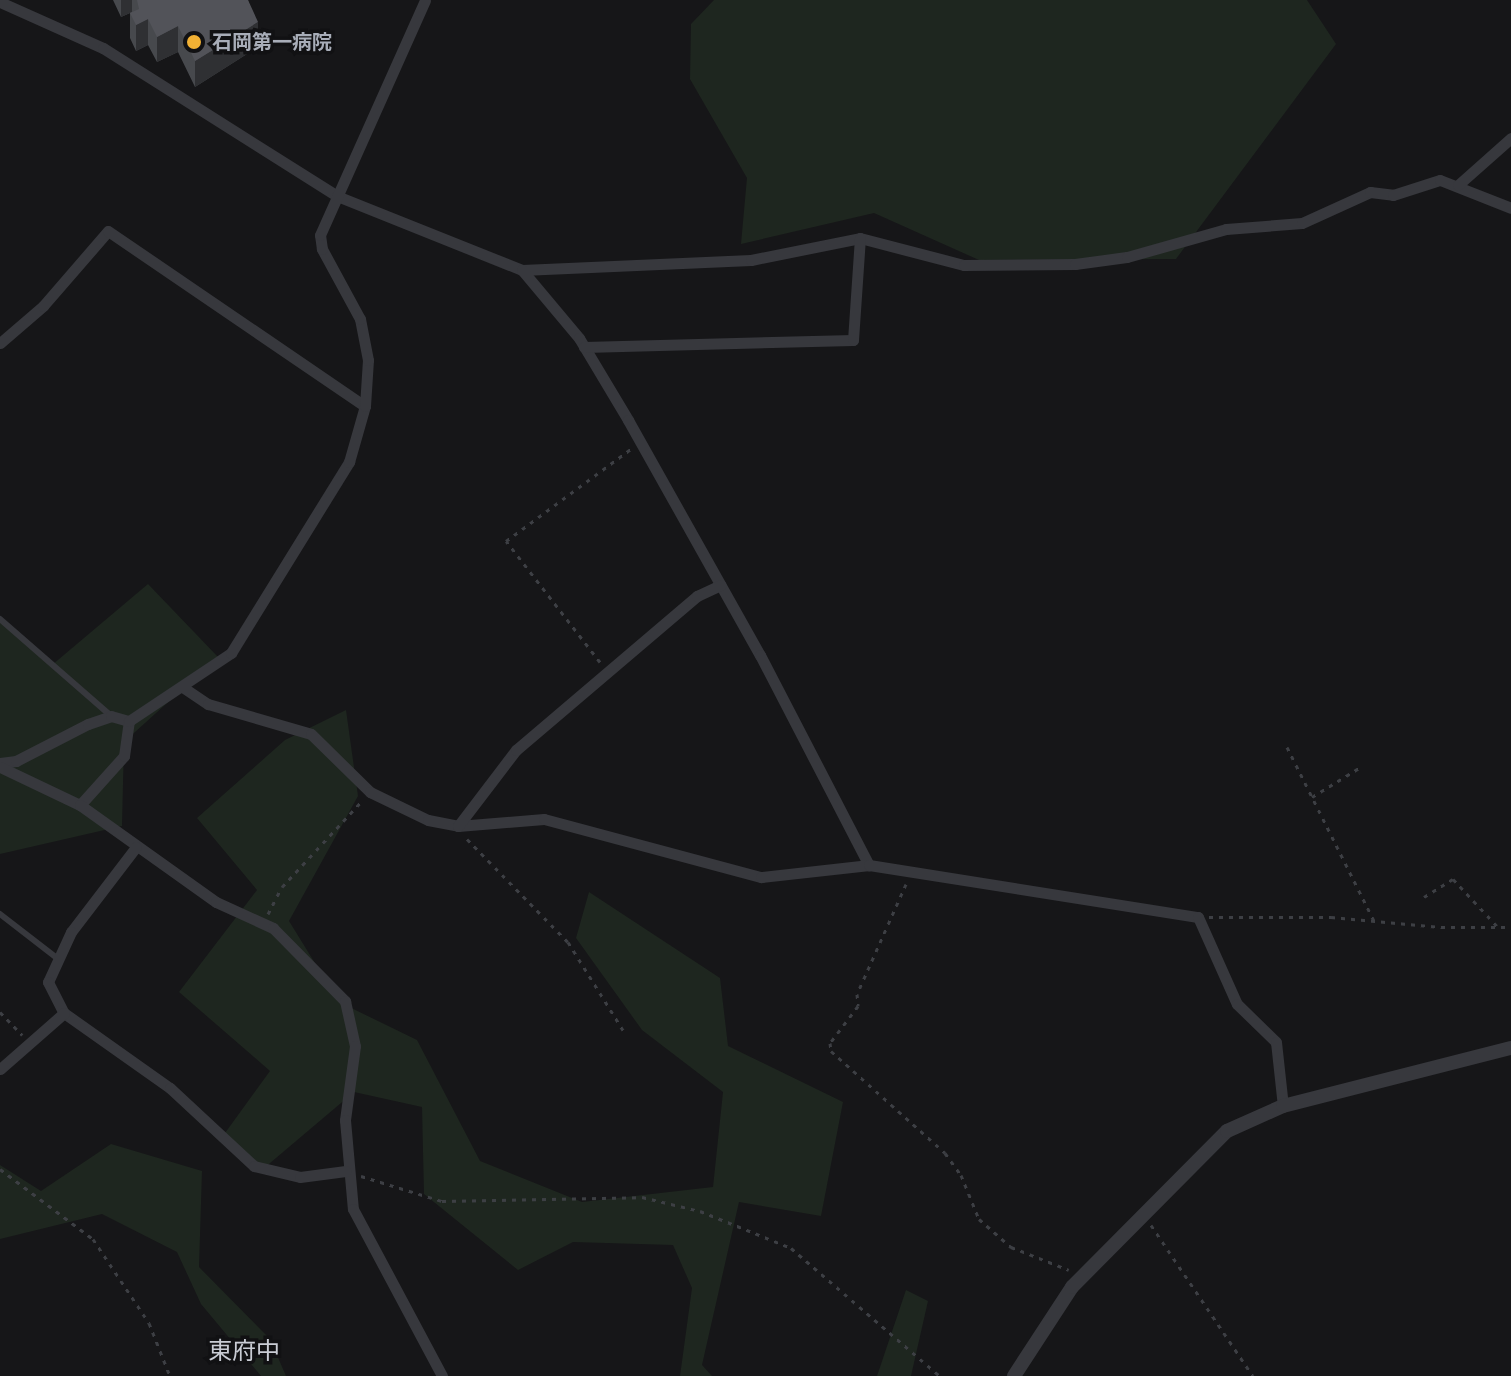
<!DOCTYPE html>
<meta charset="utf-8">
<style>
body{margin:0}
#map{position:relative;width:1511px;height:1376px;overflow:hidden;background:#161618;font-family:Signika,"Noto Sans JP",sans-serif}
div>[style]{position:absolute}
.green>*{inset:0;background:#1e261f}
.path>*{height:3px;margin-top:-1.5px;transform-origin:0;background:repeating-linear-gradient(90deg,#3d3f44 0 4px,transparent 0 10px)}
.service>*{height:6px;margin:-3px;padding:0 3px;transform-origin:3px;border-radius:3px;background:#37383d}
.minor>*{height:11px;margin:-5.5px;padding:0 5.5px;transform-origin:5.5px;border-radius:5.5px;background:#37383d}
.tertiary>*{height:14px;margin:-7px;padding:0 7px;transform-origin:7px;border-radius:7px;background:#37383d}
.wall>*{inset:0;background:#47494d}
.shaded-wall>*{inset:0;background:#2f3033}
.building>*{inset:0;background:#525359}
.dots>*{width:22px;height:22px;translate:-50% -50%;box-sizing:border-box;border:4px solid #111113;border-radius:50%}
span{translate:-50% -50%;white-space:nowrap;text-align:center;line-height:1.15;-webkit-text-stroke:7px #111113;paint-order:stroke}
.poi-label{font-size:20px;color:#a8adb8;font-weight:700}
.left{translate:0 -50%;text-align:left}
.quarter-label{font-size:24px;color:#c9ccd4}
</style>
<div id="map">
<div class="green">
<i style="clip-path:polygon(714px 0,1307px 0,1336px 44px,1176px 259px,979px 260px,874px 213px,741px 244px,747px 178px,690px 79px,691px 24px)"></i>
<i style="clip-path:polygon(148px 584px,218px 657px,124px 742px,122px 826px,0 854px,0 620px,52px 665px)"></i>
<i style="clip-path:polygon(346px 710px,358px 796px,289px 921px,339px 1002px,417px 1040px,480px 1161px,582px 1202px,713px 1187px,723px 1092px,642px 1030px,576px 938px,589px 892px,720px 978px,728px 1046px,843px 1102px,821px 1216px,739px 1202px,702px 1365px,712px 1376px,680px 1376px,692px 1288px,673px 1245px,573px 1242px,518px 1270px,424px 1194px,422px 1107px,354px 1092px,263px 1169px,225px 1133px,270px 1071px,179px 992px,257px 890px,197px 818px,285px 740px)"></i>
<i style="clip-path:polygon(111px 1144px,202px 1171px,199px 1267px,270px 1339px,286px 1376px,261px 1376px,201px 1304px,177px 1252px,102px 1214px,0 1239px,0 1165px,41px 1191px)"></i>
<i style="clip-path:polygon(906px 1290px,928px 1301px,911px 1376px,877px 1376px)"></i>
</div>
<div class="path">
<i style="left:600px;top:662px;width:153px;rotate:-127.8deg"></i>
<i style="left:506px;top:541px;width:155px;rotate:-36.4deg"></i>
<i style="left:1287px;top:747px;width:195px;rotate:63.4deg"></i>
<i style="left:1312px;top:797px;width:55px;rotate:-31.7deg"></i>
<i style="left:467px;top:839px;width:144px;rotate:45.6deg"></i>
<i style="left:568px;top:942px;width:104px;rotate:58deg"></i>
<i style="left:906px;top:884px;width:120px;rotate:114deg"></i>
<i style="left:857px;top:994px;width:12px;rotate:85deg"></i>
<i style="left:858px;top:1006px;width:46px;rotate:127.1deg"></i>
<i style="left:830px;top:1043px;width:8px;rotate:83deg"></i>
<i style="left:831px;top:1051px;width:153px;rotate:41.8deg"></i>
<i style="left:945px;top:1153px;width:27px;rotate:54deg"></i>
<i style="left:961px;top:1175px;width:48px;rotate:67.8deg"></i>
<i style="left:979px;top:1219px;width:43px;rotate:41.2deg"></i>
<i style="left:1011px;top:1247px;width:62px;rotate:21.6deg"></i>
<i style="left:1424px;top:897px;width:34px;rotate:-32deg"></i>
<i style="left:1453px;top:879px;width:64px;rotate:46.9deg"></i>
<i style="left:268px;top:914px;width:30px;rotate:-63deg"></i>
<i style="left:282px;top:887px;width:117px;rotate:-47.1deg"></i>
<i style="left:1209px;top:917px;width:122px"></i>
<i style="left:1331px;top:917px;width:110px;rotate:5.2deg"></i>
<i style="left:1441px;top:927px;width:70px"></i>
<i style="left:0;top:1012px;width:32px;rotate:46deg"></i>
<i style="left:0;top:1169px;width:116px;rotate:37deg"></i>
<i style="left:93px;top:1239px;width:101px;rotate:56.3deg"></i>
<i style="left:149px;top:1323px;width:57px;rotate:68.4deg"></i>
<i style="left:361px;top:1176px;width:85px;rotate:17.2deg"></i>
<i style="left:442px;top:1201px;width:200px;rotate:-1.1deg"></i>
<i style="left:642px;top:1197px;width:60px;rotate:13.6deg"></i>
<i style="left:700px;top:1211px;width:98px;rotate:22.1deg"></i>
<i style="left:791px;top:1248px;width:196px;rotate:40.7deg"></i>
<i style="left:1151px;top:1225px;width:182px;rotate:56deg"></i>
</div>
<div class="service">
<i style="left:0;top:619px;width:147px;rotate:41.1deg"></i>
<i style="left:0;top:914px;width:73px;rotate:37.8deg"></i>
</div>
<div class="minor">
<i style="left:0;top:2px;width:113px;rotate:24.1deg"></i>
<i style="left:103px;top:48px;width:277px;rotate:32.3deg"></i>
<i style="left:337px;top:196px;width:199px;rotate:21.8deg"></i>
<i style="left:522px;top:270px;width:229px;rotate:-2.5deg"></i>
<i style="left:751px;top:260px;width:111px;rotate:-11.4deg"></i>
<i style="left:860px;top:238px;width:107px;rotate:14.6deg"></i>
<i style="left:964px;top:265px;width:111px;rotate:-0.5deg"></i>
<i style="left:1075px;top:264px;width:52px;rotate:-7.7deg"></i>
<i style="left:1127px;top:257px;width:103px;rotate:-15.8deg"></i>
<i style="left:1226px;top:229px;width:76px;rotate:-4.5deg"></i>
<i style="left:1302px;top:223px;width:75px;rotate:-24.5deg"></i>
<i style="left:1370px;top:192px;width:23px;rotate:7deg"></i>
<i style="left:1393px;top:195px;width:49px;rotate:-17.7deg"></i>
<i style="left:1440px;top:180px;width:76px;rotate:21.5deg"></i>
<i style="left:1458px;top:185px;width:71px;rotate:-41.6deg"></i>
<i style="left:522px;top:270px;width:89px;rotate:50deg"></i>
<i style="left:579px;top:338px;width:96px;rotate:59.1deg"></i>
<i style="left:628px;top:420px;width:270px;rotate:60.7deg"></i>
<i style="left:760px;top:655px;width:237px;rotate:62.6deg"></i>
<i style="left:0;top:343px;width:57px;rotate:-40.7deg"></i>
<i style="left:43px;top:306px;width:99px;rotate:-49.1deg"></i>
<i style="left:108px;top:231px;width:311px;rotate:34.3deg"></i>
<i style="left:584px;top:347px;width:269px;rotate:-1.5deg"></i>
<i style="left:853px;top:340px;width:102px;rotate:-86.1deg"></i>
<i style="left:184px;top:688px;width:29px;rotate:34deg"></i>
<i style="left:208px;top:704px;width:107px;rotate:16.2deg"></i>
<i style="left:311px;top:734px;width:83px;rotate:44.5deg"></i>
<i style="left:370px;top:792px;width:64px;rotate:25.8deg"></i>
<i style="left:428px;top:820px;width:31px;rotate:11deg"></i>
<i style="left:458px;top:826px;width:86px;rotate:-4.7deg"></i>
<i style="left:544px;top:819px;width:225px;rotate:15deg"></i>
<i style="left:761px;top:877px;width:109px;rotate:-6.3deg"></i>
<i style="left:869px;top:865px;width:333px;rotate:9deg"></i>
<i style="left:1198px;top:917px;width:95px;rotate:65.9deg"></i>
<i style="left:1237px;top:1004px;width:54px;rotate:44.3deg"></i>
<i style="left:1276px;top:1042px;width:64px;rotate:83.8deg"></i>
<i style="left:0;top:763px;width:16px;rotate:-7deg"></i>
<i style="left:16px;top:761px;width:81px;rotate:-27.2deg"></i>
<i style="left:88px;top:724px;width:24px;rotate:-19deg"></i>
<i style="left:111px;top:716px;width:19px;rotate:16deg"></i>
<i style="left:0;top:767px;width:89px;rotate:25.4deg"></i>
<i style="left:80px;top:805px;width:66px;rotate:-48.1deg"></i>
<i style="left:124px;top:756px;width:35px;rotate:-82deg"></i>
<i style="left:129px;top:721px;width:123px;rotate:-33.7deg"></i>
<i style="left:231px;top:653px;width:225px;rotate:-58.3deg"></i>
<i style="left:349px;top:462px;width:58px;rotate:-74.1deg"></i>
<i style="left:365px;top:406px;width:46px;rotate:-86.3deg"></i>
<i style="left:368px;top:360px;width:42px;rotate:-101deg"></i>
<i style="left:360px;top:319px;width:80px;rotate:-118.5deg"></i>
<i style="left:322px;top:249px;width:14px;rotate:-98deg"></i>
<i style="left:320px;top:235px;width:257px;rotate:-65.9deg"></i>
<i style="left:80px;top:805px;width:167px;rotate:35.5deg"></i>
<i style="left:216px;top:902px;width:63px;rotate:24.5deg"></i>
<i style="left:273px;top:928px;width:103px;rotate:45.4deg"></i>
<i style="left:345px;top:1001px;width:46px;rotate:77.5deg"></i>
<i style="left:355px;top:1046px;width:75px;rotate:97.7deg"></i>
<i style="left:345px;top:1120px;width:89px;rotate:84.9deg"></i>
<i style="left:353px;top:1209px;width:189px;rotate:61.9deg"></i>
<i style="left:458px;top:826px;width:96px;rotate:-52.7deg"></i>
<i style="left:516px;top:750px;width:238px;rotate:-40.4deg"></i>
<i style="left:697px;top:596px;width:26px;rotate:-25deg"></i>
<i style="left:136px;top:847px;width:107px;rotate:127.4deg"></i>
<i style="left:71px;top:932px;width:55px;rotate:114.7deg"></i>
<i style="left:48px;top:982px;width:35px;rotate:63deg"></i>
<i style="left:64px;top:1013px;width:130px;rotate:35.3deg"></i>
<i style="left:170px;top:1088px;width:115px;rotate:42.9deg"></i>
<i style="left:254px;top:1166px;width:47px;rotate:13.4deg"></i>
<i style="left:300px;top:1177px;width:46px;rotate:-7.4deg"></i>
<i style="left:0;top:1069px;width:85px;rotate:-41.2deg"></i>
</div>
<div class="tertiary">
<i style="left:1014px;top:1376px;width:106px;rotate:-56.9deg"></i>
<i style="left:1072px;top:1287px;width:220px;rotate:-45.2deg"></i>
<i style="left:1227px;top:1131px;width:61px;rotate:-24.1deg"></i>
<i style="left:1283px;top:1106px;width:235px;rotate:-14.3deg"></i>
</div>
<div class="wall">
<i style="clip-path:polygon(113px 0,248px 0,258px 47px,195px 87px,178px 52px,157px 62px,148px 45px,136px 51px,130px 38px,130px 13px,121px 17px)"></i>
</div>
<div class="shaded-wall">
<i style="clip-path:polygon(121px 0,132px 0,132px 12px,121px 17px)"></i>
<i style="clip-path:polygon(148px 19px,148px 45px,136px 51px,136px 25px)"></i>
<i style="clip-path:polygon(258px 22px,258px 47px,195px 87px,195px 61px)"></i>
<i style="clip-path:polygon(178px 26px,178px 52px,157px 62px,157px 37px)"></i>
</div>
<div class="building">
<i style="clip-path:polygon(137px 0,248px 0,258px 22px,195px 61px,178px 26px,157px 37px,148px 19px,136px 25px,130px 13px,139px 9px)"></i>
</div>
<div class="dots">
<i style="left:194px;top:42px;background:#f2b134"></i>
</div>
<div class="poi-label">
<span class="left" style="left:212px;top:42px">石岡第一病院</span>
</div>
<div class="quarter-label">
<span style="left:244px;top:1352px">東府中</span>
</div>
</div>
